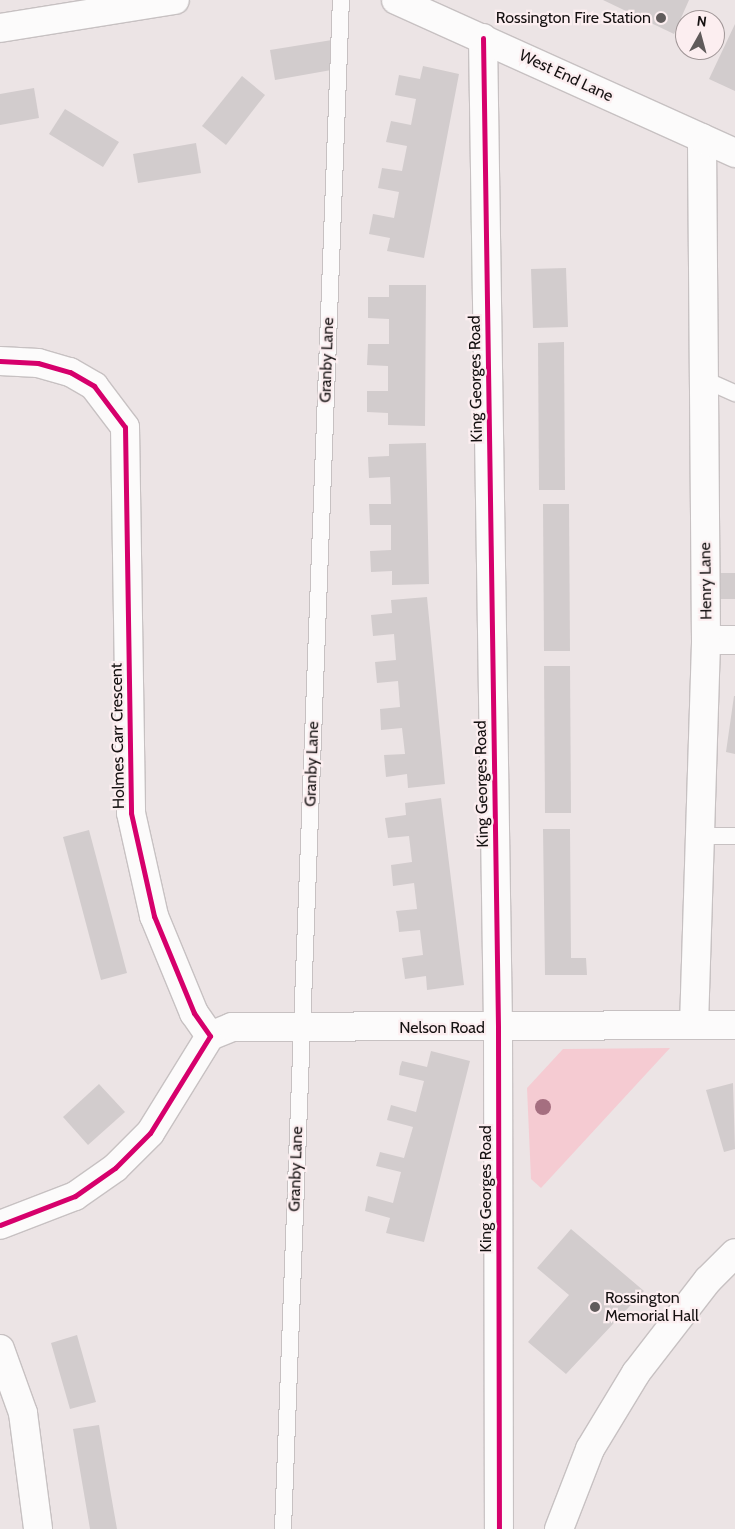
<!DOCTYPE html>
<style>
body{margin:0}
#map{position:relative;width:735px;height:1529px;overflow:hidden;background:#ece4e5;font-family:Cabin,sans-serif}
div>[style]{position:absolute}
.green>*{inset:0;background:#f5cbd2}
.building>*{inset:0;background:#d2cccd}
.roads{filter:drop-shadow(1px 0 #c7c1c2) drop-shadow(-1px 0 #c7c1c2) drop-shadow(0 1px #c7c1c2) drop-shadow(0 -1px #c7c1c2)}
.service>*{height:16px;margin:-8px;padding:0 8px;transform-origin:8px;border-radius:8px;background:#fcfbfb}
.minor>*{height:28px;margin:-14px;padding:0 14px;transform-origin:14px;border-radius:14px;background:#fcfbfb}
.tertiary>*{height:28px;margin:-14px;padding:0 14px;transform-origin:14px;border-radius:14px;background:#fcfbfb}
.cycleway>*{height:5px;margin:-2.5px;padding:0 2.5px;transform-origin:2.5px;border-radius:2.5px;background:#d6006c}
.trees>*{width:16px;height:16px;margin:-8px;border-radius:50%;background:#a56f80}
.dots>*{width:14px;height:14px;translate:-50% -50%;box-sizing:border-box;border:2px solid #fceef0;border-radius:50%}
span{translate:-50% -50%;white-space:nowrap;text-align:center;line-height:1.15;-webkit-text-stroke:4.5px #fceef0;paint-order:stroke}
.poi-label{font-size:16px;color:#151111}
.right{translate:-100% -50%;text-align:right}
.left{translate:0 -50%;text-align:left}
.street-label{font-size:16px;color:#151111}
.north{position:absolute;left:675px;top:10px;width:50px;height:50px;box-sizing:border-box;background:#fceef0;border:1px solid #a09697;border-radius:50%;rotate:7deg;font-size:14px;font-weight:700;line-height:20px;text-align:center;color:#151111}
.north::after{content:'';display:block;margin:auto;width:18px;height:22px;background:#605b5b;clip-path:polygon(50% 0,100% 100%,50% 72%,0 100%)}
</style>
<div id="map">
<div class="green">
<i style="clip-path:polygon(670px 1048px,541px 1188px,531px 1179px,527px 1088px,563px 1049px)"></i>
</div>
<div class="building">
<i style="clip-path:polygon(603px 0,689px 0,674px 34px)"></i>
<i style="clip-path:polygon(735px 24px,735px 91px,709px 79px)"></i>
<i style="clip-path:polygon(332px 40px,337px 69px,275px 80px,270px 50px)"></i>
<i style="clip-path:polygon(423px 66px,459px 74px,424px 258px,387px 251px,390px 238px,369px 234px,373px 214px,394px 218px,399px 192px,378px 188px,382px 168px,402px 171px,407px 146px,386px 142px,391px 121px,411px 125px,416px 99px,395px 95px,399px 75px,420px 79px)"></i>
<i style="clip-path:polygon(242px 76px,265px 95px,226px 145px,202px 126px)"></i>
<i style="clip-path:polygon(34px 88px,39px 118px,0 125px,0 94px)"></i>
<i style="clip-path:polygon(65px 109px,119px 142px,103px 167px,49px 134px)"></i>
<i style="clip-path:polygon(196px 143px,201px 173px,138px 183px,133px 154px)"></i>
<i style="clip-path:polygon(566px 268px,568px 327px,533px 328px,531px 269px)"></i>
<i style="clip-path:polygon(389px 285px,426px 285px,425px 426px,388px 425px,388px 413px,367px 412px,367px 391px,388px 391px,388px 366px,367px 365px,368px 344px,389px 344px,389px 319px,368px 318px,368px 297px,389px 297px)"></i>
<i style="clip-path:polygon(564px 342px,565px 490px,539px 490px,538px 343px)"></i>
<i style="clip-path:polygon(426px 443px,429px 584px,392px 585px,392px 571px,371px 572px,370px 551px,391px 550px,391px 525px,370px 525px,369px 504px,391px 504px,390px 477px,369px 478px,368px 457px,389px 456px,389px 444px)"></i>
<i style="clip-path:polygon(543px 504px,569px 504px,570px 651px,544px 651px)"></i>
<i style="clip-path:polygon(719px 573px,735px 573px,735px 599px,719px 599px)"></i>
<i style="clip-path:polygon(427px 597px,445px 784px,408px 788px,407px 774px,386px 777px,384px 755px,405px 754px,402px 728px,381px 730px,380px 709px,400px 707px,398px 681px,377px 683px,375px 662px,396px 660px,394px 634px,373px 636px,371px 615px,392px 613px,391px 600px)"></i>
<i style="clip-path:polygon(544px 666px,570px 666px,571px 813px,545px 813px)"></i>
<i style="clip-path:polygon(734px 696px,735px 696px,735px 754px,726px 752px)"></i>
<i style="clip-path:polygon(441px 798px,464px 985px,427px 990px,426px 976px,405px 979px,402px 958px,423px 955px,420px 930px,399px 932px,398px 921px,396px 911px,417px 909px,414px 883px,393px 886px,391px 865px,412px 862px,409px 836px,388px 838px,385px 818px,406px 815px,405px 803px)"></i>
<i style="clip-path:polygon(543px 829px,570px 829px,571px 958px,586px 958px,587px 975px,545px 975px)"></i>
<i style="clip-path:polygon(89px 830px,127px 973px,101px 980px,63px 837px)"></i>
<i style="clip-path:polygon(431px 1051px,470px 1061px,424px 1242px,386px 1233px,390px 1218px,365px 1211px,368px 1196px,393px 1203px,401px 1172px,376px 1166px,380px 1152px,404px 1158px,413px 1127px,387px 1120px,391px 1105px,416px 1112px,424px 1081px,399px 1075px,400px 1067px,402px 1061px,427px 1067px)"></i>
<i style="clip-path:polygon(733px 1083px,735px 1149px,724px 1152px,706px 1090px)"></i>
<i style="clip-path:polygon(99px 1084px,125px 1112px,88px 1145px,63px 1117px)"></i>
<i style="clip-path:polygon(571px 1229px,644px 1291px,566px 1374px,528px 1342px,569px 1295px,537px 1268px)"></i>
<i style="clip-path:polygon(77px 1335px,96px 1402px,70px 1409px,51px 1343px)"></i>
<i style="clip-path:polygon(99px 1425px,111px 1495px,117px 1529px,90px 1529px,73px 1429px)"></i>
</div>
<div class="roads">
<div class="service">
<i style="left:703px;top:379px;width:35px;rotate:24deg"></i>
<i style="left:702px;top:836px;width:33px"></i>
<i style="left:283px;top:1529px;width:1530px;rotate:-87.83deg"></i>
</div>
<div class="minor">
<i style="left:483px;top:38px;width:990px;rotate:89.13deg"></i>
<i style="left:498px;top:1028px;width:501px;rotate:89.89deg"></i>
<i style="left:0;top:361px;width:38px;rotate:3deg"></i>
<i style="left:38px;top:363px;width:33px;rotate:16deg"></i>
<i style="left:70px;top:372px;width:28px;rotate:30deg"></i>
<i style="left:94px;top:386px;width:51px;rotate:52.9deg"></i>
<i style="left:125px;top:427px;width:386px;rotate:89.1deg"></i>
<i style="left:131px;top:813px;width:106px;rotate:77.4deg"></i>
<i style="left:154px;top:916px;width:105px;rotate:67.6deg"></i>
<i style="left:194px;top:1013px;width:28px;rotate:55deg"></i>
<i style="left:210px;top:1036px;width:114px;rotate:121.7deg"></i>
<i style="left:150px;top:1133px;width:49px;rotate:135deg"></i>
<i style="left:115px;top:1168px;width:49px;rotate:145deg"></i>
<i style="left:75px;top:1196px;width:80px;rotate:158.9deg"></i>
<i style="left:706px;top:640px;width:29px"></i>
<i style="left:694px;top:1025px;width:385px;rotate:-88.2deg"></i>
<i style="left:706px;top:640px;width:502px;rotate:-90.46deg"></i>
<i style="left:210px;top:1036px;width:24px;rotate:-22deg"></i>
<i style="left:232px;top:1027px;width:503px;rotate:-0.23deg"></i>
<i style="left:0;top:1349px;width:68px;rotate:70.2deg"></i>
<i style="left:23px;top:1413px;width:117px;rotate:82.6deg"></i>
<i style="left:559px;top:1529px;width:86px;rotate:-68.8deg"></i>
<i style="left:590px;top:1449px;width:89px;rotate:-58.8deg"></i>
<i style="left:636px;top:1373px;width:118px;rotate:-52.3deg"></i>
<i style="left:708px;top:1280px;width:38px;rotate:-45deg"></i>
</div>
<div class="tertiary">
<i style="left:396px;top:0;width:372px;rotate:24.3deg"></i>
<i style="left:0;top:28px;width:177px;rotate:-9.1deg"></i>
</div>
</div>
<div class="cycleway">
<i style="left:483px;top:38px;width:990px;rotate:89.13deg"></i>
<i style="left:498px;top:1028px;width:501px;rotate:89.89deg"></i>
<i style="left:0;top:361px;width:38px;rotate:3deg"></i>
<i style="left:38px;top:363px;width:33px;rotate:16deg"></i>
<i style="left:70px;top:372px;width:28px;rotate:30deg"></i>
<i style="left:94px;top:386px;width:51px;rotate:52.9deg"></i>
<i style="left:125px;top:427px;width:386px;rotate:89.1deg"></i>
<i style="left:131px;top:813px;width:106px;rotate:77.4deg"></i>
<i style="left:154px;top:916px;width:105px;rotate:67.6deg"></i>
<i style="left:194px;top:1013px;width:28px;rotate:55deg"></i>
<i style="left:210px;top:1036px;width:114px;rotate:121.7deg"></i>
<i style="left:150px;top:1133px;width:49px;rotate:135deg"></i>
<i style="left:115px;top:1168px;width:49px;rotate:145deg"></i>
<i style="left:75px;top:1196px;width:80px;rotate:158.9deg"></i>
</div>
<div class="trees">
<i style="left:543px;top:1107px"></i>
</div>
<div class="dots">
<i style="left:661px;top:18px;background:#605b5b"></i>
<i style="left:595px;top:1307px;background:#605b5b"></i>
</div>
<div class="poi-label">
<span class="right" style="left:651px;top:18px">Rossington Fire Station</span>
<span class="left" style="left:605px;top:1307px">Rossington<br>Memorial Hall</span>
</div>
<div class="street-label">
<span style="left:566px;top:76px;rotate:25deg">West End Lane</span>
<span style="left:327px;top:360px;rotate:-88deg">Granby Lane</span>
<span style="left:476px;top:379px;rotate:-91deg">King Georges Road</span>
<span style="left:706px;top:581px;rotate:-91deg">Henry Lane</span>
<span style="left:118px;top:736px;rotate:-91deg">Holmes Carr Crescent</span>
<span style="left:312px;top:764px;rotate:-88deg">Granby Lane</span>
<span style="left:482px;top:784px;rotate:-91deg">King Georges Road</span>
<span style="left:442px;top:1028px">Nelson Road</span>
<span style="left:296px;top:1169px;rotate:-88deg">Granby Lane</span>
<span style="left:486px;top:1189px;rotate:-90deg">King Georges Road</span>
</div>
<div class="north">N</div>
</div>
